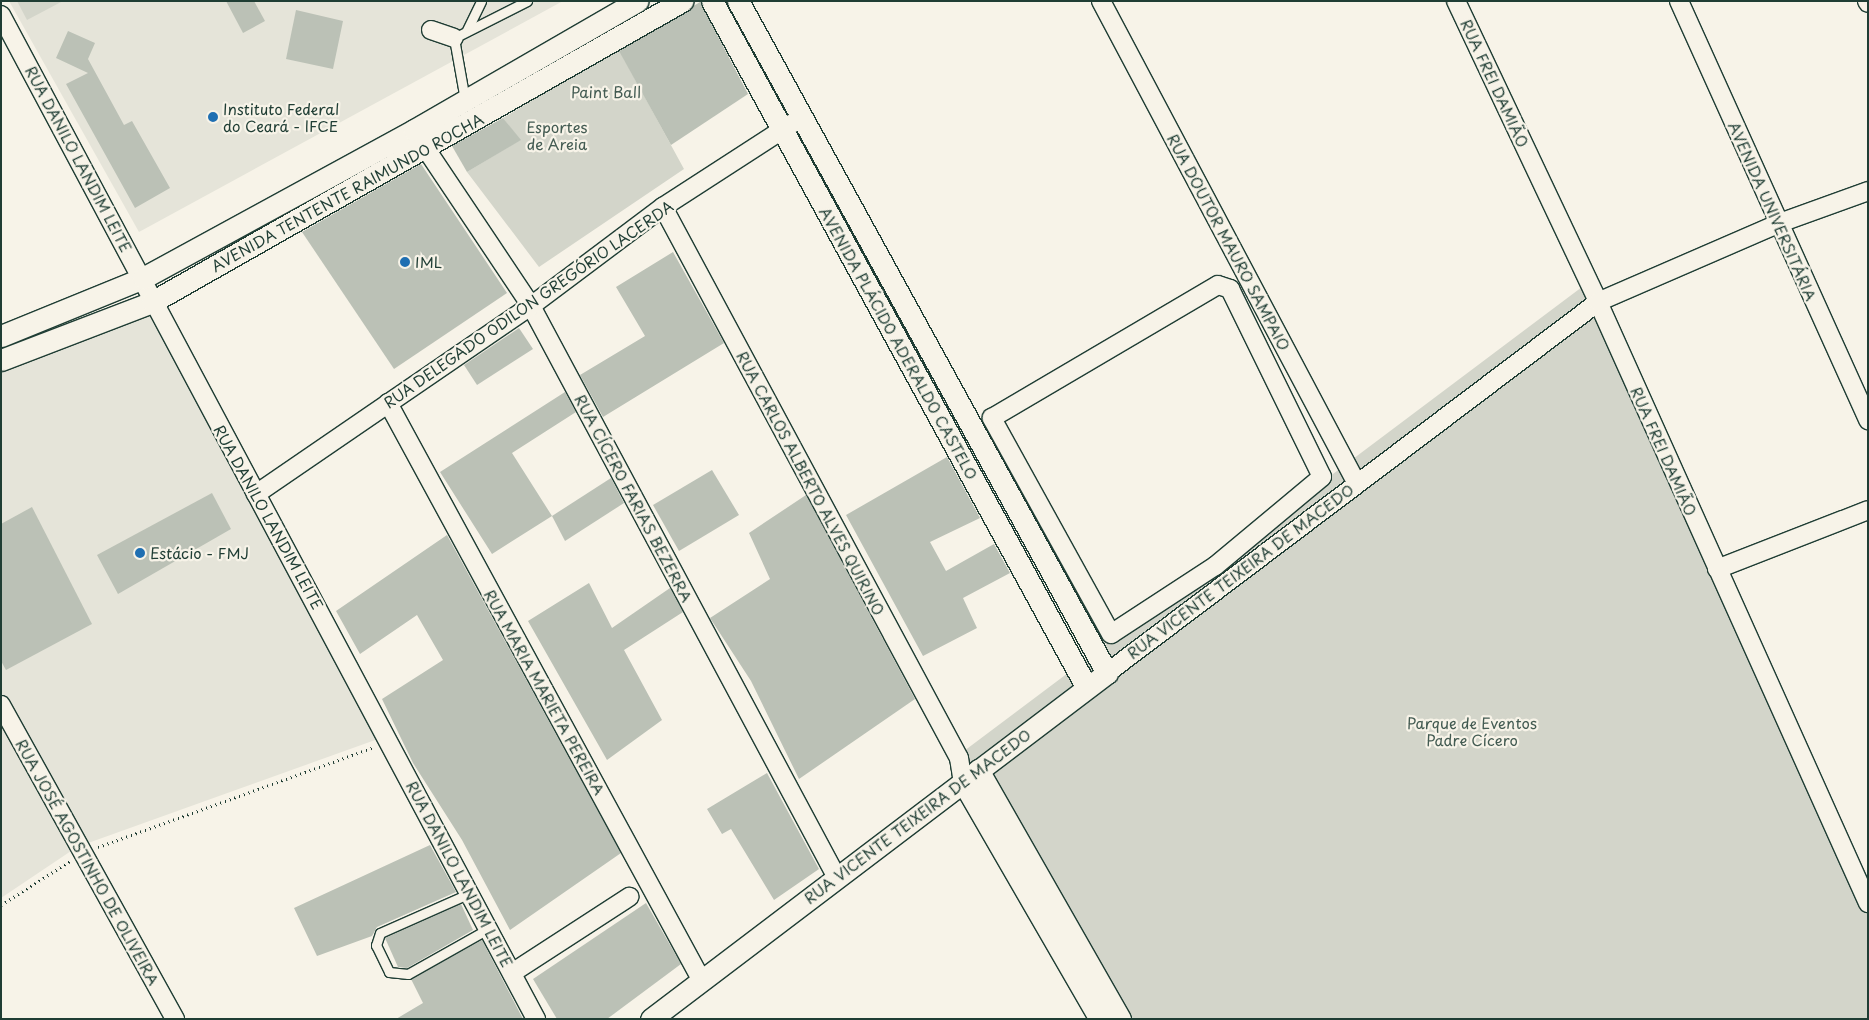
<!DOCTYPE html>
<meta charset="utf-8">
<style>
body{margin:0}
#map{position:relative;width:1869px;height:1020px;overflow:hidden;background:#f7f3e8;font-family:"Playpen Sans",sans-serif}
div>[style]{position:absolute}
.built>*{inset:0;background:#e5e4d9}
.green>*{inset:0;background:#d3d5ca}
.building>*{inset:0;background:#bbc1b6}
.path>*{height:3px;margin-top:-1.5px;transform-origin:0;background:repeating-linear-gradient(90deg,#1f3d34 0 1px,transparent 0 5px)}
.roads{filter:drop-shadow(1px 0 #1f3d34) drop-shadow(-1px 0 #1f3d34) drop-shadow(0 1px #1f3d34) drop-shadow(0 -1px #1f3d34)}
.service>*{height:9px;margin:-4.5px;padding:0 4.5px;transform-origin:4.5px;border-radius:4.5px;background:#f7f3e8}
.minor>*{height:18px;margin:-9px;padding:0 9px;transform-origin:9px;border-radius:9px;background:#f7f3e8}
.tertiary>*{height:21px;margin:-10.5px;padding:0 10.5px;transform-origin:10.5px;border-radius:10.5px;background:#f7f3e8}
.dots>*{width:14px;height:14px;translate:-50% -50%;box-sizing:border-box;border:2px solid #f7f3e8;border-radius:50%}
span{translate:-50% -50%;white-space:nowrap;text-align:center;line-height:1.15;-webkit-text-stroke:4.5px #f7f3e8;paint-order:stroke}
.street-label{font-size:15px;color:#1f3d34}
.park-label{font-size:15px;color:#435b52}
.poi-label{font-size:15px;color:#1f3d34}
.left{translate:0 -50%;text-align:left}
.frame{position:absolute;inset:0;border:2px solid #1f3d34;pointer-events:none}
</style>
<div id="map">
<div class="built">
<i style="clip-path:polygon(9px 1px,563px 1px,139px 232px)"></i>
<i style="clip-path:polygon(148px 311px,378px 739px,77px 847px,1px 898px,1px 368px)"></i>
</div>
<div class="green">
<i style="clip-path:polygon(17px 1px,63px 1px,27px 20px)"></i>
<i style="clip-path:polygon(618px 48px,684px 169px,539px 267px,467px 172px,520px 140px,503px 118px)"></i>
<i style="clip-path:polygon(1590px 281px,1868px 902px,1868px 1019px,1120px 1019px,988px 786px,960px 754px)"></i>
</div>
<div class="building">
<i style="clip-path:polygon(226px 1px,254px 1px,265px 21px,243px 33px)"></i>
<i style="clip-path:polygon(700px 2px,748px 94px,671px 145px,619px 51px)"></i>
<i style="clip-path:polygon(296px 10px,343px 21px,333px 69px,286px 59px)"></i>
<i style="clip-path:polygon(68px 31px,95px 43px,88px 59px,124px 125px,132px 121px,170px 188px,135px 208px,66px 84px,88px 73px,56px 58px)"></i>
<i style="clip-path:polygon(503px 118px,521px 140px,467px 172px,452px 146px)"></i>
<i style="clip-path:polygon(421px 164px,507px 293px,394px 369px,302px 232px)"></i>
<i style="clip-path:polygon(673px 252px,724px 343px,603px 417px,580px 375px,645px 336px,616px 287px)"></i>
<i style="clip-path:polygon(519px 328px,533px 349px,477px 385px,464px 365px)"></i>
<i style="clip-path:polygon(565px 392px,576px 412px,512px 453px,552px 516px,492px 554px,440px 472px)"></i>
<i style="clip-path:polygon(947px 457px,980px 518px,930px 542px,946px 571px,994px 544px,1010px 573px,963px 598px,977px 628px,923px 656px,846px 515px)"></i>
<i style="clip-path:polygon(712px 470px,739px 515px,679px 551px,653px 505px)"></i>
<i style="clip-path:polygon(611px 478px,624px 503px,565px 541px,552px 516px)"></i>
<i style="clip-path:polygon(212px 493px,231px 529px,118px 594px,97px 555px)"></i>
<i style="clip-path:polygon(806px 495px,915px 699px,799px 779px,751px 681px,710px 618px,770px 579px,749px 533px)"></i>
<i style="clip-path:polygon(32px 507px,92px 624px,6px 670px,1px 661px,1px 524px)"></i>
<i style="clip-path:polygon(447px 535px,621px 853px,510px 930px,462px 840px,413px 763px,382px 699px,443px 660px,417px 615px,360px 654px,336px 611px)"></i>
<i style="clip-path:polygon(589px 583px,612px 628px,670px 588px,683px 612px,624px 650px,662px 720px,607px 760px,528px 621px)"></i>
<i style="clip-path:polygon(767px 773px,819px 869px,774px 900px,731px 829px,722px 834px,707px 809px)"></i>
<i style="clip-path:polygon(430px 845px,456px 892px,377px 927px,372px 936px,317px 956px,294px 908px)"></i>
<i style="clip-path:polygon(646px 903px,681px 964px,607px 1019px,557px 1019px,533px 979px)"></i>
<i style="clip-path:polygon(461px 904px,473px 930px,407px 968px,398px 967px,385px 938px)"></i>
<i style="clip-path:polygon(482px 940px,523px 1019px,396px 1019px,423px 1003px,411px 979px)"></i>
</div>
<div class="path">
<i style="left:98px;top:847px;width:294px;rotate:-19.9deg"></i>
<i style="left:1px;top:905px;width:82px;rotate:-32.5deg"></i>
</div>
<div class="roads">
<div class="service">
<i style="left:467px;top:30px;width:32px;rotate:-64deg"></i>
<i style="left:465px;top:100px;width:63px;rotate:-100.1deg"></i>
<i style="left:454px;top:38px;width:82px;rotate:-26.9deg"></i>
<i style="left:468px;top:894px;width:96px;rotate:156.1deg"></i>
<i style="left:380px;top:933px;width:13px;rotate:108deg"></i>
<i style="left:376px;top:945px;width:30px;rotate:64deg"></i>
<i style="left:389px;top:972px;width:19px;rotate:6deg"></i>
<i style="left:408px;top:974px;width:92px;rotate:-29.4deg"></i>
</div>
<div class="minor">
<i style="left:1101px;top:1px;width:544px;rotate:62.07deg"></i>
<i style="left:1456px;top:1px;width:333px;rotate:64.7deg"></i>
<i style="left:1598px;top:302px;width:659px;rotate:65.81deg"></i>
<i style="left:1679px;top:1px;width:460px;rotate:65.7deg"></i>
<i style="left:1867px;top:1px;width:2px;rotate:63deg"></i>
<i style="left:1px;top:15px;width:1138px;rotate:61.95deg"></i>
<i style="left:431px;top:30px;width:24px;rotate:19deg"></i>
<i style="left:418px;top:137px;width:203px;rotate:56.2deg"></i>
<i style="left:531px;top:306px;width:646px;rotate:61.85deg"></i>
<i style="left:663px;top:207px;width:625px;rotate:61.76deg"></i>
<i style="left:959px;top:758px;width:24px;rotate:81deg"></i>
<i style="left:1218px;top:285px;width:13px;rotate:18deg"></i>
<i style="left:1230px;top:289px;width:209px;rotate:63.9deg"></i>
<i style="left:1322px;top:477px;width:139px;rotate:140.2deg"></i>
<i style="left:1215px;top:566px;width:124px;rotate:146.8deg"></i>
<i style="left:1111px;top:634px;width:247px;rotate:-118.9deg"></i>
<i style="left:992px;top:418px;width:262px;rotate:-30.5deg"></i>
<i style="left:388px;top:403px;width:658px;rotate:61.49deg"></i>
<i style="left:256px;top:494px;width:333px;rotate:-34.4deg"></i>
<i style="left:531px;top:306px;width:165px;rotate:-36.9deg"></i>
<i style="left:663px;top:207px;width:155px;rotate:-32.9deg"></i>
<i style="left:1717px;top:569px;width:162px;rotate:-21.3deg"></i>
<i style="left:1107px;top:673px;width:615px;rotate:-37.07deg"></i>
<i style="left:1598px;top:302px;width:195px;rotate:-23.5deg"></i>
<i style="left:1777px;top:224px;width:97px;rotate:-19.9deg"></i>
<i style="left:1px;top:705px;width:359px;rotate:61deg"></i>
<i style="left:512px;top:973px;width:140px;rotate:-33deg"></i>
</div>
<div class="tertiary">
<i style="left:712px;top:1px;width:780px;rotate:61.37deg"></i>
<i style="left:1px;top:336px;width:153px;rotate:-22.2deg"></i>
<i style="left:143px;top:278px;width:309px;rotate:-28.6deg"></i>
<i style="left:414px;top:130px;width:258px;rotate:-30deg"></i>
<i style="left:1px;top:360px;width:162px;rotate:-21deg"></i>
<i style="left:152px;top:302px;width:610px;rotate:-29.59deg"></i>
<i style="left:978px;top:770px;width:287px;rotate:60.3deg"></i>
<i style="left:963px;top:782px;width:274px;rotate:60deg"></i>
<i style="left:651px;top:1019px;width:572px;rotate:-37.19deg"></i>
<i style="left:1107px;top:673px;width:767px;rotate:-118.77deg"></i>
</div>
</div>
<div class="dots">
<i style="left:213px;top:117px;background:#1f6fb2"></i>
<i style="left:405px;top:262px;background:#1f6fb2"></i>
<i style="left:140px;top:553px;background:#1f6fb2"></i>
</div>
<div class="street-label">
<span style="left:1495px;top:83px;rotate:65deg">RUA FREI DAMIÃO</span>
<span style="left:79px;top:159px;rotate:62deg">RUA DANILO LANDIM LEITE</span>
<span style="left:347px;top:192px;rotate:-29deg">AVENIDA TENTENTE RAIMUNDO ROCHA</span>
<span style="left:1773px;top:211px;rotate:66deg">AVENIDA UNIVERSITÁRIA</span>
<span style="left:1229px;top:242px;rotate:62deg">RUA DOUTOR MAURO SAMPAIO</span>
<span style="left:528px;top:304px;rotate:-35deg">RUA DELEGADO ODILON GREGÓRIO LACERDA</span>
<span style="left:899px;top:343px;rotate:61deg">AVENIDA PLÁCIDO ADERALDO CASTELO</span>
<span style="left:1664px;top:451px;rotate:66deg">RUA FREI DAMIÃO</span>
<span style="left:811px;top:483px;rotate:62deg">RUA CARLOS ALBERTO ALVES QUIRINO</span>
<span style="left:634px;top:498px;rotate:62deg">RUA CÍCERO FARIAS BEZERRA</span>
<span style="left:269px;top:517px;rotate:61deg">RUA DANILO LANDIM LEITE</span>
<span style="left:1240px;top:571px;rotate:-37deg">RUA VICENTE TEIXEIRA DE MACEDO</span>
<span style="left:545px;top:692px;rotate:61deg">RUA MARIA MARIETA PEREIRA</span>
<span style="left:917px;top:816px;rotate:-37deg">RUA VICENTE TEIXEIRA DE MACEDO</span>
<span style="left:88px;top:862px;rotate:61deg">RUA JOSÉ AGOSTINHO DE OLIVEIRA</span>
<span style="left:460px;top:874px;rotate:62deg">RUA DANILO LANDIM LEITE</span>
</div>
<div class="park-label">
<span style="left:606px;top:92px">Paint Ball</span>
<span style="left:557px;top:135px">Esportes<br>de Areia</span>
<span style="left:1472px;top:731px">Parque de Eventos<br>Padre Cícero</span>
</div>
<div class="poi-label">
<span class="left" style="left:223px;top:117px">Instituto Federal<br>do Ceará - IFCE</span>
<span class="left" style="left:415px;top:262px">IML</span>
<span class="left" style="left:150px;top:553px">Estácio - FMJ</span>
</div>
<div class="frame"></div>
</div>
